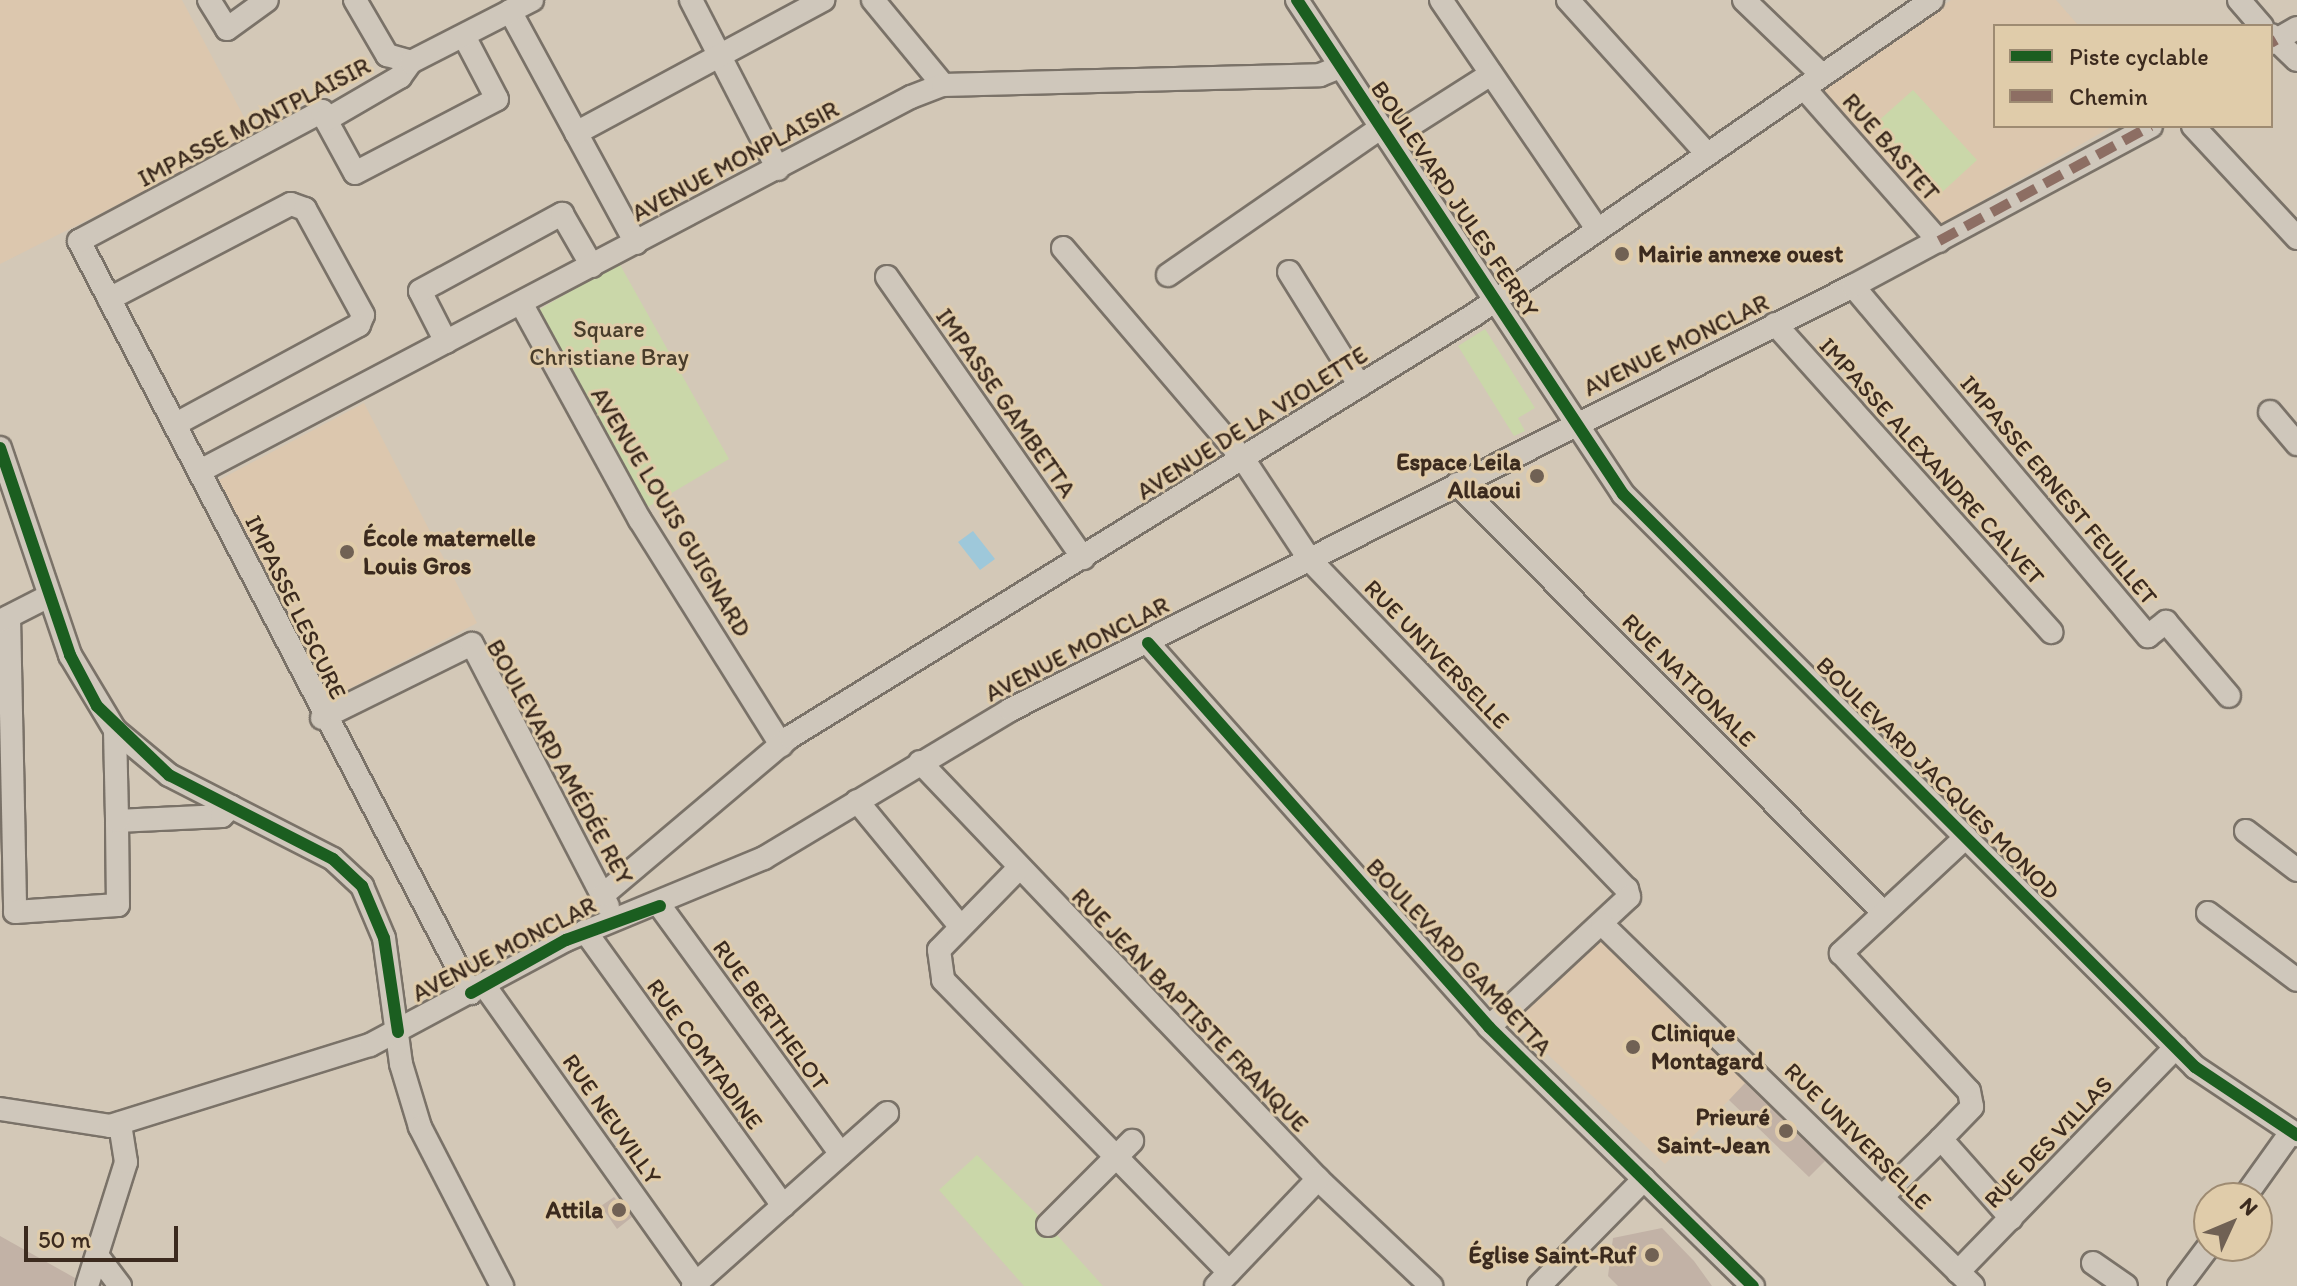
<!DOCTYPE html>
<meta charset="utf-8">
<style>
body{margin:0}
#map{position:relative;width:2297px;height:1286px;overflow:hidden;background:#d3c8b7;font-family:Itim,sans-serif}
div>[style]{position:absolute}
.built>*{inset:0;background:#dcc7ae}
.green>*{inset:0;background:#cad7a9}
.water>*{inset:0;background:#9ec8da}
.building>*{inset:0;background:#c2b2a6}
.roads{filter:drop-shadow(2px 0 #7a7268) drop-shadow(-2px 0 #7a7268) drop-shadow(0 2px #7a7268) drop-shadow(0 -2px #7a7268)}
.minor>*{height:22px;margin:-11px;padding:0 11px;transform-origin:11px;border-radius:11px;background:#cfc7bb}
.quiet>*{height:10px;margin-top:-5px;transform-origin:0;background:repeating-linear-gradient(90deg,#8d6e63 0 20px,transparent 0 30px)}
.cycleway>*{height:12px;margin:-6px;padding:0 6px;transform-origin:6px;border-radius:6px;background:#1b5e20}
.dots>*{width:22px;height:22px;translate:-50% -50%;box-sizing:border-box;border:4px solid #e0ccaa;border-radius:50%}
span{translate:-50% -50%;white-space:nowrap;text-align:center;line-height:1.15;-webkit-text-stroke:6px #e0ccaa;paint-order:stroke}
.street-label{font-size:24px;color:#3b2a1e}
.poi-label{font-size:24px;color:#3b2a1e;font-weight:700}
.left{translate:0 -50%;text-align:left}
.right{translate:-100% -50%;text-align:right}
.park-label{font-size:24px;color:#493d2b}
.legend{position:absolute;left:1993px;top:24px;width:280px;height:104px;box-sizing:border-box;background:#e0ccaa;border:2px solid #9e8b72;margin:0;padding:10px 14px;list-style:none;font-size:24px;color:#3b2a1e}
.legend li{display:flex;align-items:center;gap:16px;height:40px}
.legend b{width:40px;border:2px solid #9e8b72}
.north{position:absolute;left:2193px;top:1182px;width:80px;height:80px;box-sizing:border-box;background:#e0ccaa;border:2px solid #9e8b72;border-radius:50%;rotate:46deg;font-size:22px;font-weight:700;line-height:32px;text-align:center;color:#3b2a1e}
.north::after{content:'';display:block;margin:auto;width:28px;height:36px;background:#706154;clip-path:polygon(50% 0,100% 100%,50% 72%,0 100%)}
.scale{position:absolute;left:24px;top:1226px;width:154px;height:36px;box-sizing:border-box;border:4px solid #3b2a1e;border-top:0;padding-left:10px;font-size:24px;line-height:28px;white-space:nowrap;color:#3b2a1e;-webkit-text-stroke:6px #e0ccaa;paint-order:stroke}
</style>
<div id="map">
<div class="built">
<i style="clip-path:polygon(0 0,182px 0,254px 136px,0 264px)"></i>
<i style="clip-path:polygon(1951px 0,2056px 0,2079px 26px,1995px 26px,1995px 126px,2113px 126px,1938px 226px,1821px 92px)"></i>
<i style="clip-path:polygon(364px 403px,477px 623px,341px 693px,324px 691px,219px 480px)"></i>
<i style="clip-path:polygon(1601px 934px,1754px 1075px,1665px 1164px,1511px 1020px)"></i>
</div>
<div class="green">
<i style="clip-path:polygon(1913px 90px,1977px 160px,1940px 194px,1876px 123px)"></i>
<i style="clip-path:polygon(619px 263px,729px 459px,648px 507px,535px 312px)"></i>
<i style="clip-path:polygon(1485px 329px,1535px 408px,1518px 418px,1525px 431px,1514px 436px,1458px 346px)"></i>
<i style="clip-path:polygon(977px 1155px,1048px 1225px,1103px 1286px,1024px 1286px,939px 1190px)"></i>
</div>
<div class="water">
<i style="clip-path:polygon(973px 531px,995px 559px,980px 570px,958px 542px)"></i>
</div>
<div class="building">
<i style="clip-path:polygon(1745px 1083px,1825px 1161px,1809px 1177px,1729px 1100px)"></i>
<i style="clip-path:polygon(614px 1197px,632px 1217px,617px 1229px,601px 1206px)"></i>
<i style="clip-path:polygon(1662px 1228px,1694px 1261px,1712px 1286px,1618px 1286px,1608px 1276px,1613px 1238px)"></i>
<i style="clip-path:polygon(0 1236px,75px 1278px,73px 1286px,0 1286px)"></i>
</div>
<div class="roads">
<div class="minor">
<i style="left:209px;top:0;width:34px;rotate:58deg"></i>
<i style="left:227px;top:29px;width:49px;rotate:-35.9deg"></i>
<i style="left:355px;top:0;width:64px;rotate:59.8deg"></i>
<i style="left:387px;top:55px;width:25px;rotate:16deg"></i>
<i style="left:691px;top:0;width:190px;rotate:62.8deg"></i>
<i style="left:873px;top:0;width:110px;rotate:50.5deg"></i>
<i style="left:1297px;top:0;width:592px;rotate:56.58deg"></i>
<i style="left:1623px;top:494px;width:810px;rotate:45.05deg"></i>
<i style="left:2195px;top:1067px;width:123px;rotate:33.7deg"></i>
<i style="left:1441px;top:0;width:277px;rotate:55.7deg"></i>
<i style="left:1568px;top:0;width:207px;rotate:47.9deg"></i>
<i style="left:1744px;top:0;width:108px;rotate:43.9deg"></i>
<i style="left:2239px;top:0;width:35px;rotate:49deg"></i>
<i style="left:510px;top:11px;width:264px;rotate:61.5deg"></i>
<i style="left:2271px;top:35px;width:36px;rotate:44deg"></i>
<i style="left:2271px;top:43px;width:30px;rotate:-30deg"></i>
<i style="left:1804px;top:88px;width:204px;rotate:48.6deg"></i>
<i style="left:326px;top:120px;width:60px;rotate:61.3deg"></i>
<i style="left:355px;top:173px;width:160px;rotate:-27.5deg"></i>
<i style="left:497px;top:99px;width:67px;rotate:-117.7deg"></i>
<i style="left:2193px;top:126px;width:153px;rotate:47.1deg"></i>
<i style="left:576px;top:133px;width:281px;rotate:-28.3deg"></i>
<i style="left:1389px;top:139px;width:121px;rotate:-32.5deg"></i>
<i style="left:1063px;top:248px;width:279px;rotate:49.5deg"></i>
<i style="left:1244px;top:460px;width:120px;rotate:56.6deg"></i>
<i style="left:1310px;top:560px;width:457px;rotate:46.1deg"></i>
<i style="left:1627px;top:889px;width:8px;rotate:76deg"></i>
<i style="left:1629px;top:897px;width:191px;rotate:137.1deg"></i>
<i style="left:1289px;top:272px;width:134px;rotate:58.1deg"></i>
<i style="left:1168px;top:275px;width:260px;rotate:-34.7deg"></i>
<i style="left:887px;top:277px;width:343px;rotate:55.1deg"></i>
<i style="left:1853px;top:286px;width:458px;rotate:49.9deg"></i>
<i style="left:2148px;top:636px;width:23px;rotate:-38deg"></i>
<i style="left:2166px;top:622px;width:97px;rotate:49.6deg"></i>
<i style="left:109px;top:299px;width:205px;rotate:-27.6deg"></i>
<i style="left:291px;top:204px;width:15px;rotate:20deg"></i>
<i style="left:305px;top:209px;width:121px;rotate:61.3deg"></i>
<i style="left:363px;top:315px;width:11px;rotate:112deg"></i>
<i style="left:359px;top:325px;width:208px;rotate:151.6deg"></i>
<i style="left:521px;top:303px;width:247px;rotate:61.3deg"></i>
<i style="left:640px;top:520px;width:266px;rotate:57.9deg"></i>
<i style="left:1775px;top:324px;width:414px;rotate:48.1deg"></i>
<i style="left:446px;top:342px;width:57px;rotate:-117deg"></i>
<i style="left:420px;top:291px;width:162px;rotate:-28.5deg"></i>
<i style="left:562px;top:214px;width:60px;rotate:60deg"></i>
<i style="left:2270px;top:412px;width:42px;rotate:49.8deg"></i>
<i style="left:0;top:448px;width:219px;rotate:71.3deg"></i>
<i style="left:70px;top:655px;width:87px;rotate:59deg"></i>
<i style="left:115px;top:730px;width:70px;rotate:39.8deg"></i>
<i style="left:169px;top:775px;width:184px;rotate:27.1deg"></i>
<i style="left:333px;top:859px;width:40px;rotate:43deg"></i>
<i style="left:362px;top:886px;width:56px;rotate:67.1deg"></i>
<i style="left:384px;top:938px;width:127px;rotate:82.3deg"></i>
<i style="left:401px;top:1064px;width:66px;rotate:73.2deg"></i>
<i style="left:420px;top:1127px;width:179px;rotate:62.7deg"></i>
<i style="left:200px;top:471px;width:803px;rotate:-27.75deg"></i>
<i style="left:911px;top:97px;width:34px;rotate:-21deg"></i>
<i style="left:943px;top:85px;width:377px;rotate:-1.5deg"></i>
<i style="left:1320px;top:75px;width:22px;rotate:-22deg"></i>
<i style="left:1457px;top:484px;width:605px;rotate:45.13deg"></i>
<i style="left:9px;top:617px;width:295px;rotate:88.8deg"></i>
<i style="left:15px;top:912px;width:103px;rotate:-3.9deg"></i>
<i style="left:118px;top:905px;width:84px;rotate:-90.7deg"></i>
<i style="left:117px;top:821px;width:105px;rotate:-2.7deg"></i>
<i style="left:222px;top:816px;width:13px;rotate:-45deg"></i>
<i style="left:0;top:621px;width:55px;rotate:-27deg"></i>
<i style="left:1148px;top:643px;width:514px;rotate:48.39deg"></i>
<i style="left:1489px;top:1027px;width:370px;rotate:44.5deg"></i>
<i style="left:322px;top:718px;width:167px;rotate:-26.3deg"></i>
<i style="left:472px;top:644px;width:295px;rotate:62.6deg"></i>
<i style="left:115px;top:730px;width:91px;rotate:88.7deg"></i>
<i style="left:920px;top:762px;width:576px;rotate:46.34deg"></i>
<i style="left:1318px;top:1179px;width:156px;rotate:43.4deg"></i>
<i style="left:857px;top:801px;width:163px;rotate:50.5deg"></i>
<i style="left:2246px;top:831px;width:64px;rotate:37.4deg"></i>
<i style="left:1966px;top:837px;width:171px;rotate:137.1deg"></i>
<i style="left:1841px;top:953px;width:188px;rotate:47.2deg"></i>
<i style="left:1969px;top:1091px;width:16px;rotate:79deg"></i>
<i style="left:1972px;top:1107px;width:45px;rotate:134.1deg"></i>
<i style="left:1941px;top:1139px;width:106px;rotate:48.5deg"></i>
<i style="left:1018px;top:869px;width:113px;rotate:134.3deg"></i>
<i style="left:939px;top:950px;width:30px;rotate:82deg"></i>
<i style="left:943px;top:980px;width:409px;rotate:45.6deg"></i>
<i style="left:604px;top:894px;width:243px;rotate:-40.2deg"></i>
<i style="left:790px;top:737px;width:804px;rotate:-31.67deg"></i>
<i style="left:1474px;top:315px;width:556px;rotate:-34.52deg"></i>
<i style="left:660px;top:906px;width:307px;rotate:53.9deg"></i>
<i style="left:2208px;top:913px;width:111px;rotate:37deg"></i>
<i style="left:1602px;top:924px;width:518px;rotate:44.3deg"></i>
<i style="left:585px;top:931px;width:339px;rotate:54.2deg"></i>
<i style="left:484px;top:985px;width:366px;rotate:54.6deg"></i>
<i style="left:471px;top:993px;width:848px;rotate:-117.53deg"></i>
<i style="left:79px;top:241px;width:276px;rotate:-28.1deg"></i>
<i style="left:322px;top:111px;width:10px;rotate:66deg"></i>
<i style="left:326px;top:120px;width:86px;rotate:-30.2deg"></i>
<i style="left:400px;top:77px;width:19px;rotate:-54deg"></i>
<i style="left:411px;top:62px;width:136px;rotate:-27.1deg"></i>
<i style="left:0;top:1109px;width:111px;rotate:8.8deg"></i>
<i style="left:110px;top:1126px;width:272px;rotate:-17.3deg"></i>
<i style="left:370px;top:1045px;width:222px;rotate:-28.2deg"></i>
<i style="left:566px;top:940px;width:214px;rotate:-22.5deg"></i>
<i style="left:764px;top:858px;width:287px;rotate:-31deg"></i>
<i style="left:1010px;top:710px;width:944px;rotate:-26.7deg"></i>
<i style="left:1853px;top:286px;width:338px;rotate:-28.2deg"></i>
<i style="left:1883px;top:1196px;width:81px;rotate:-44.5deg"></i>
<i style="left:2244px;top:1198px;width:81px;rotate:-54.5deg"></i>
<i style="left:1048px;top:1225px;width:119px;rotate:-45deg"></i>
<i style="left:99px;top:1258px;width:35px;rotate:53deg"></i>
<i style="left:2093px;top:1263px;width:40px;rotate:34.9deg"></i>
<i style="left:1958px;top:1272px;width:313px;rotate:-45.9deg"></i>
<i style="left:87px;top:1286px;width:130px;rotate:-72.5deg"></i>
<i style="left:126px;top:1162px;width:39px;rotate:-99deg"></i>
<i style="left:693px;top:1286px;width:260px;rotate:-41.7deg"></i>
<i style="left:1216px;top:1286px;width:148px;rotate:-46.4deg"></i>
<i style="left:1539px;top:1286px;width:150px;rotate:-45.5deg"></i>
<i style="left:2179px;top:1286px;width:50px;rotate:-53.1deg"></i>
</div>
</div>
<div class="quiet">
<i style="left:2271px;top:43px;width:6px;rotate:-31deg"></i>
<i style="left:1939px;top:241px;width:241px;rotate:-28.5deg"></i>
</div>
<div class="cycleway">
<i style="left:1297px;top:0;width:592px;rotate:56.58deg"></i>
<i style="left:1623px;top:494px;width:810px;rotate:45.05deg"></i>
<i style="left:2195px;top:1067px;width:123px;rotate:33.7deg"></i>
<i style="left:0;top:448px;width:219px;rotate:71.3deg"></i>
<i style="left:70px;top:655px;width:58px;rotate:62.1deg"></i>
<i style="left:97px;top:706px;width:100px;rotate:43.8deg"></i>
<i style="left:169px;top:775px;width:184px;rotate:27.1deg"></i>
<i style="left:333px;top:859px;width:40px;rotate:43deg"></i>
<i style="left:362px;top:886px;width:56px;rotate:67.1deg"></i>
<i style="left:384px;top:938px;width:95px;rotate:81.5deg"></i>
<i style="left:1148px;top:643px;width:514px;rotate:48.39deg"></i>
<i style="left:1489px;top:1027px;width:370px;rotate:44.5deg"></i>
<i style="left:471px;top:993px;width:109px;rotate:-29.2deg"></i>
<i style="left:566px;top:940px;width:100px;rotate:-19.9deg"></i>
</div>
<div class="dots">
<i style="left:1622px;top:254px;background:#706154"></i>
<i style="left:1537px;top:476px;background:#706154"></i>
<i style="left:347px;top:552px;background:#706154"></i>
<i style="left:1633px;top:1047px;background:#706154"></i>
<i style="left:1786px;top:1131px;background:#706154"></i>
<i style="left:619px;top:1210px;background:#706154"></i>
<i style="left:1652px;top:1255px;background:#706154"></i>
</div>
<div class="street-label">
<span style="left:254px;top:122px;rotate:-27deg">IMPASSE MONTPLAISIR</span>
<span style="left:1891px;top:147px;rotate:49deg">RUE BASTET</span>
<span style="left:735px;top:161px;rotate:-28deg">AVENUE MONPLAISIR</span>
<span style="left:1455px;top:199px;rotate:56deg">BOULEVARD JULES FERRY</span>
<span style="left:1676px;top:345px;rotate:-26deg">AVENUE MONCLAR</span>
<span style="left:1006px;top:403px;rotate:55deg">IMPASSE GAMBETTA</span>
<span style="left:1252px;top:423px;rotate:-32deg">AVENUE DE LA VIOLETTE</span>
<span style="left:1932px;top:461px;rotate:48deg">IMPASSE ALEXANDRE CALVET</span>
<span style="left:2059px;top:490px;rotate:50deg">IMPASSE ERNEST FEUILLET</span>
<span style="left:671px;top:512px;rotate:59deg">AVENUE LOUIS GUIGNARD</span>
<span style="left:296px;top:607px;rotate:64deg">IMPASSE LESCURE</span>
<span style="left:1077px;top:649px;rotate:-27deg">AVENUE MONCLAR</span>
<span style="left:1437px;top:654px;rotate:46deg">RUE UNIVERSELLE</span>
<span style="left:1689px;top:680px;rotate:45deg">RUE NATIONALE</span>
<span style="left:560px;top:762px;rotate:61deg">BOULEVARD AMÉDÉE REY</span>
<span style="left:1938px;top:778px;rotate:45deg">BOULEVARD JACQUES MONOD</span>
<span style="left:504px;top:949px;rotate:-27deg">AVENUE MONCLAR</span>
<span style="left:1459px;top:957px;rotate:47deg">BOULEVARD GAMBETTA</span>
<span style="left:1190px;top:1010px;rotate:46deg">RUE JEAN BAPTISTE FRANQUE</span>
<span style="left:771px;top:1015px;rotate:54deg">RUE BERTHELOT</span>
<span style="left:705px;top:1054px;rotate:54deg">RUE COMTADINE</span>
<span style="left:612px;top:1119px;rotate:55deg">RUE NEUVILLY</span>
<span style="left:1858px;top:1136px;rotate:45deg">RUE UNIVERSELLE</span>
<span style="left:2048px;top:1142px;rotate:-46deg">RUE DES VILLAS</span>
</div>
<div class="poi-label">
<span class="left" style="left:1638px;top:254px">Mairie annexe ouest</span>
<span class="right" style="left:1521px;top:476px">Espace Leila<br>Allaoui</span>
<span class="left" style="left:363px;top:552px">École maternelle<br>Louis Gros</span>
<span class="left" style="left:1651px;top:1047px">Clinique<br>Montagard</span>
<span class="right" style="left:1770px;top:1131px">Prieuré<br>Saint-Jean</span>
<span class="right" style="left:603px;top:1210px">Attila</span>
<span class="right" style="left:1636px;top:1255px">Église Saint-Ruf</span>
</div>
<div class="park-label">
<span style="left:609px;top:343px">Square<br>Christiane Bray</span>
</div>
<ul class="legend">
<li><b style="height:10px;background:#1b5e20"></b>Piste cyclable</li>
<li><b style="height:10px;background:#8d6e63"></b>Chemin</li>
</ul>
<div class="north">N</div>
<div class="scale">50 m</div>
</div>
